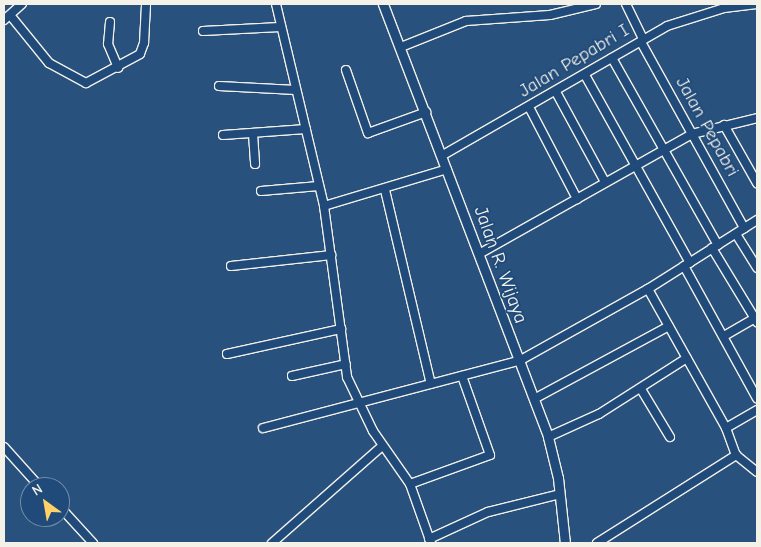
<!DOCTYPE html>
<style>
body{margin:0}
#map{position:relative;width:761px;height:547px;overflow:hidden;background:#28517e;font-family:"Comic Neue",sans-serif}
div>[style]{position:absolute}
.roads{filter:drop-shadow(1px 0 #f4f1e8) drop-shadow(-1px 0 #f4f1e8) drop-shadow(0 1px #f4f1e8) drop-shadow(0 -1px #f4f1e8)}
.minor>*{height:8px;margin:-4px;padding:0 4px;transform-origin:4px;border-radius:4px;background:#1f4a7a}
.tertiary>*{height:9px;margin:-4.5px;padding:0 4.5px;transform-origin:4.5px;border-radius:4.5px;background:#1f4a7a}
span{translate:-50% -50%;white-space:nowrap;text-align:center;line-height:1.15;-webkit-text-stroke:4px #1f4a7a;paint-order:stroke}
.street-label{font-size:19px;color:#f4f1e8}
.frame{position:absolute;inset:0;border:5px solid #f4f1e8;pointer-events:none}
.north{position:absolute;left:20px;top:477px;width:50px;height:50px;box-sizing:border-box;background:#1f4a7a;border:1px solid #748da6;border-radius:50%;rotate:328deg;font-size:14px;font-weight:700;line-height:20px;text-align:center;color:#f4f1e8}
.north::after{content:'';display:block;margin:auto;width:18px;height:22px;background:#ffd166;clip-path:polygon(50% 0,100% 100%,50% 72%,0 100%)}
</style>
<div id="map">
<div class="roads">
<div class="minor">
<i style="left:276px;top:4px;width:208px;rotate:76.6deg"></i>
<i style="left:324px;top:206px;width:173px;rotate:82.3deg"></i>
<i style="left:347px;top:377px;width:60px;rotate:64.3deg"></i>
<i style="left:373px;top:431px;width:65px;rotate:55.1deg"></i>
<i style="left:410px;top:484px;width:63px;rotate:70.4deg"></i>
<i style="left:626px;top:4px;width:39px;rotate:64deg"></i>
<i style="left:10px;top:15px;width:62px;rotate:50.9deg"></i>
<i style="left:49px;top:63px;width:42px;rotate:28.4deg"></i>
<i style="left:86px;top:83px;width:61px;rotate:-28.2deg"></i>
<i style="left:140px;top:54px;width:12px;rotate:-70deg"></i>
<i style="left:144px;top:43px;width:39px;rotate:-87deg"></i>
<i style="left:4px;top:20px;width:24px;rotate:-42deg"></i>
<i style="left:110px;top:22px;width:22px;rotate:95deg"></i>
<i style="left:108px;top:44px;width:26px;rotate:67deg"></i>
<i style="left:203px;top:31px;width:77px;rotate:-3deg"></i>
<i style="left:641px;top:42px;width:213px;rotate:61deg"></i>
<i style="left:401px;top:47px;width:70px;rotate:-21.8deg"></i>
<i style="left:466px;top:21px;width:84px;rotate:-4.1deg"></i>
<i style="left:550px;top:15px;width:47px;rotate:-13.4deg"></i>
<i style="left:612px;top:58px;width:215px;rotate:60.5deg"></i>
<i style="left:346px;top:70px;width:67px;rotate:70.8deg"></i>
<i style="left:368px;top:133px;width:62px;rotate:-19.9deg"></i>
<i style="left:585px;top:75px;width:215px;rotate:60.8deg"></i>
<i style="left:219px;top:86px;width:77px;rotate:3deg"></i>
<i style="left:556px;top:92px;width:102px;rotate:61.4deg"></i>
<i style="left:529px;top:107px;width:104px;rotate:62.4deg"></i>
<i style="left:724px;top:125px;width:67px;rotate:60.4deg"></i>
<i style="left:253px;top:134px;width:30px;rotate:86deg"></i>
<i style="left:223px;top:135px;width:83px;rotate:-4.1deg"></i>
<i style="left:443px;top:155px;width:258px;rotate:-29.9deg"></i>
<i style="left:667px;top:26px;width:60px;rotate:-17.5deg"></i>
<i style="left:724px;top:8px;width:33px;rotate:-7deg"></i>
<i style="left:385px;top:190px;width:199px;rotate:76.7deg"></i>
<i style="left:261px;top:191px;width:58px;rotate:-4.9deg"></i>
<i style="left:324px;top:206px;width:128px;rotate:-16.7deg"></i>
<i style="left:736px;top:234px;width:40px;rotate:58deg"></i>
<i style="left:712px;top:248px;width:87px;rotate:58.7deg"></i>
<i style="left:479px;top:254px;width:244px;rotate:-29.4deg"></i>
<i style="left:692px;top:134px;width:67px;rotate:-13.8deg"></i>
<i style="left:231px;top:266px;width:101px;rotate:-6.3deg"></i>
<i style="left:684px;top:266px;width:151px;rotate:61.1deg"></i>
<i style="left:648px;top:289px;width:159px;rotate:60.7deg"></i>
<i style="left:726px;top:428px;width:29px;rotate:70deg"></i>
<i style="left:736px;top:455px;width:27px;rotate:39deg"></i>
<i style="left:724px;top:336px;width:38px;rotate:-30deg"></i>
<i style="left:227px;top:354px;width:117px;rotate:-12.4deg"></i>
<i style="left:292px;top:376px;width:55px;rotate:-12.5deg"></i>
<i style="left:641px;top:389px;width:56px;rotate:58.9deg"></i>
<i style="left:534px;top:399px;width:153px;rotate:-28.4deg"></i>
<i style="left:263px;top:428px;width:265px;rotate:-14.7deg"></i>
<i style="left:519px;top:361px;width:148px;rotate:-29.2deg"></i>
<i style="left:648px;top:289px;width:129px;rotate:-32.3deg"></i>
<i style="left:726px;top:428px;width:36px;rotate:-30deg"></i>
<i style="left:548px;top:437px;width:56px;rotate:-24.3deg"></i>
<i style="left:599px;top:414px;width:104px;rotate:-32.5deg"></i>
<i style="left:4px;top:447px;width:54px;rotate:48deg"></i>
<i style="left:410px;top:484px;width:85px;rotate:-19.9deg"></i>
<i style="left:490px;top:455px;width:84px;rotate:-109.5deg"></i>
<i style="left:60px;top:507px;width:49px;rotate:47.5deg"></i>
<i style="left:429px;top:539px;width:65px;rotate:-24.6deg"></i>
<i style="left:488px;top:512px;width:74px;rotate:-14deg"></i>
<i style="left:272px;top:543px;width:147px;rotate:-41.4deg"></i>
<i style="left:597px;top:543px;width:165px;rotate:-32.3deg"></i>
</div>
<div class="tertiary">
<i style="left:383px;top:4px;width:463px;rotate:69.1deg"></i>
<i style="left:548px;top:437px;width:42px;rotate:76.3deg"></i>
<i style="left:558px;top:478px;width:65px;rotate:83.9deg"></i>
</div>
</div>
<div class="street-label">
<span style="left:574px;top:61px;rotate:-31deg">Jalan Pepabri I</span>
<span style="left:707px;top:127px;rotate:61deg">Jalan Pepabri</span>
<span style="left:500px;top:265px;rotate:70deg">Jalan R. Wijaya</span>
</div>
<div class="frame"></div>
<div class="north">N</div>
</div>
